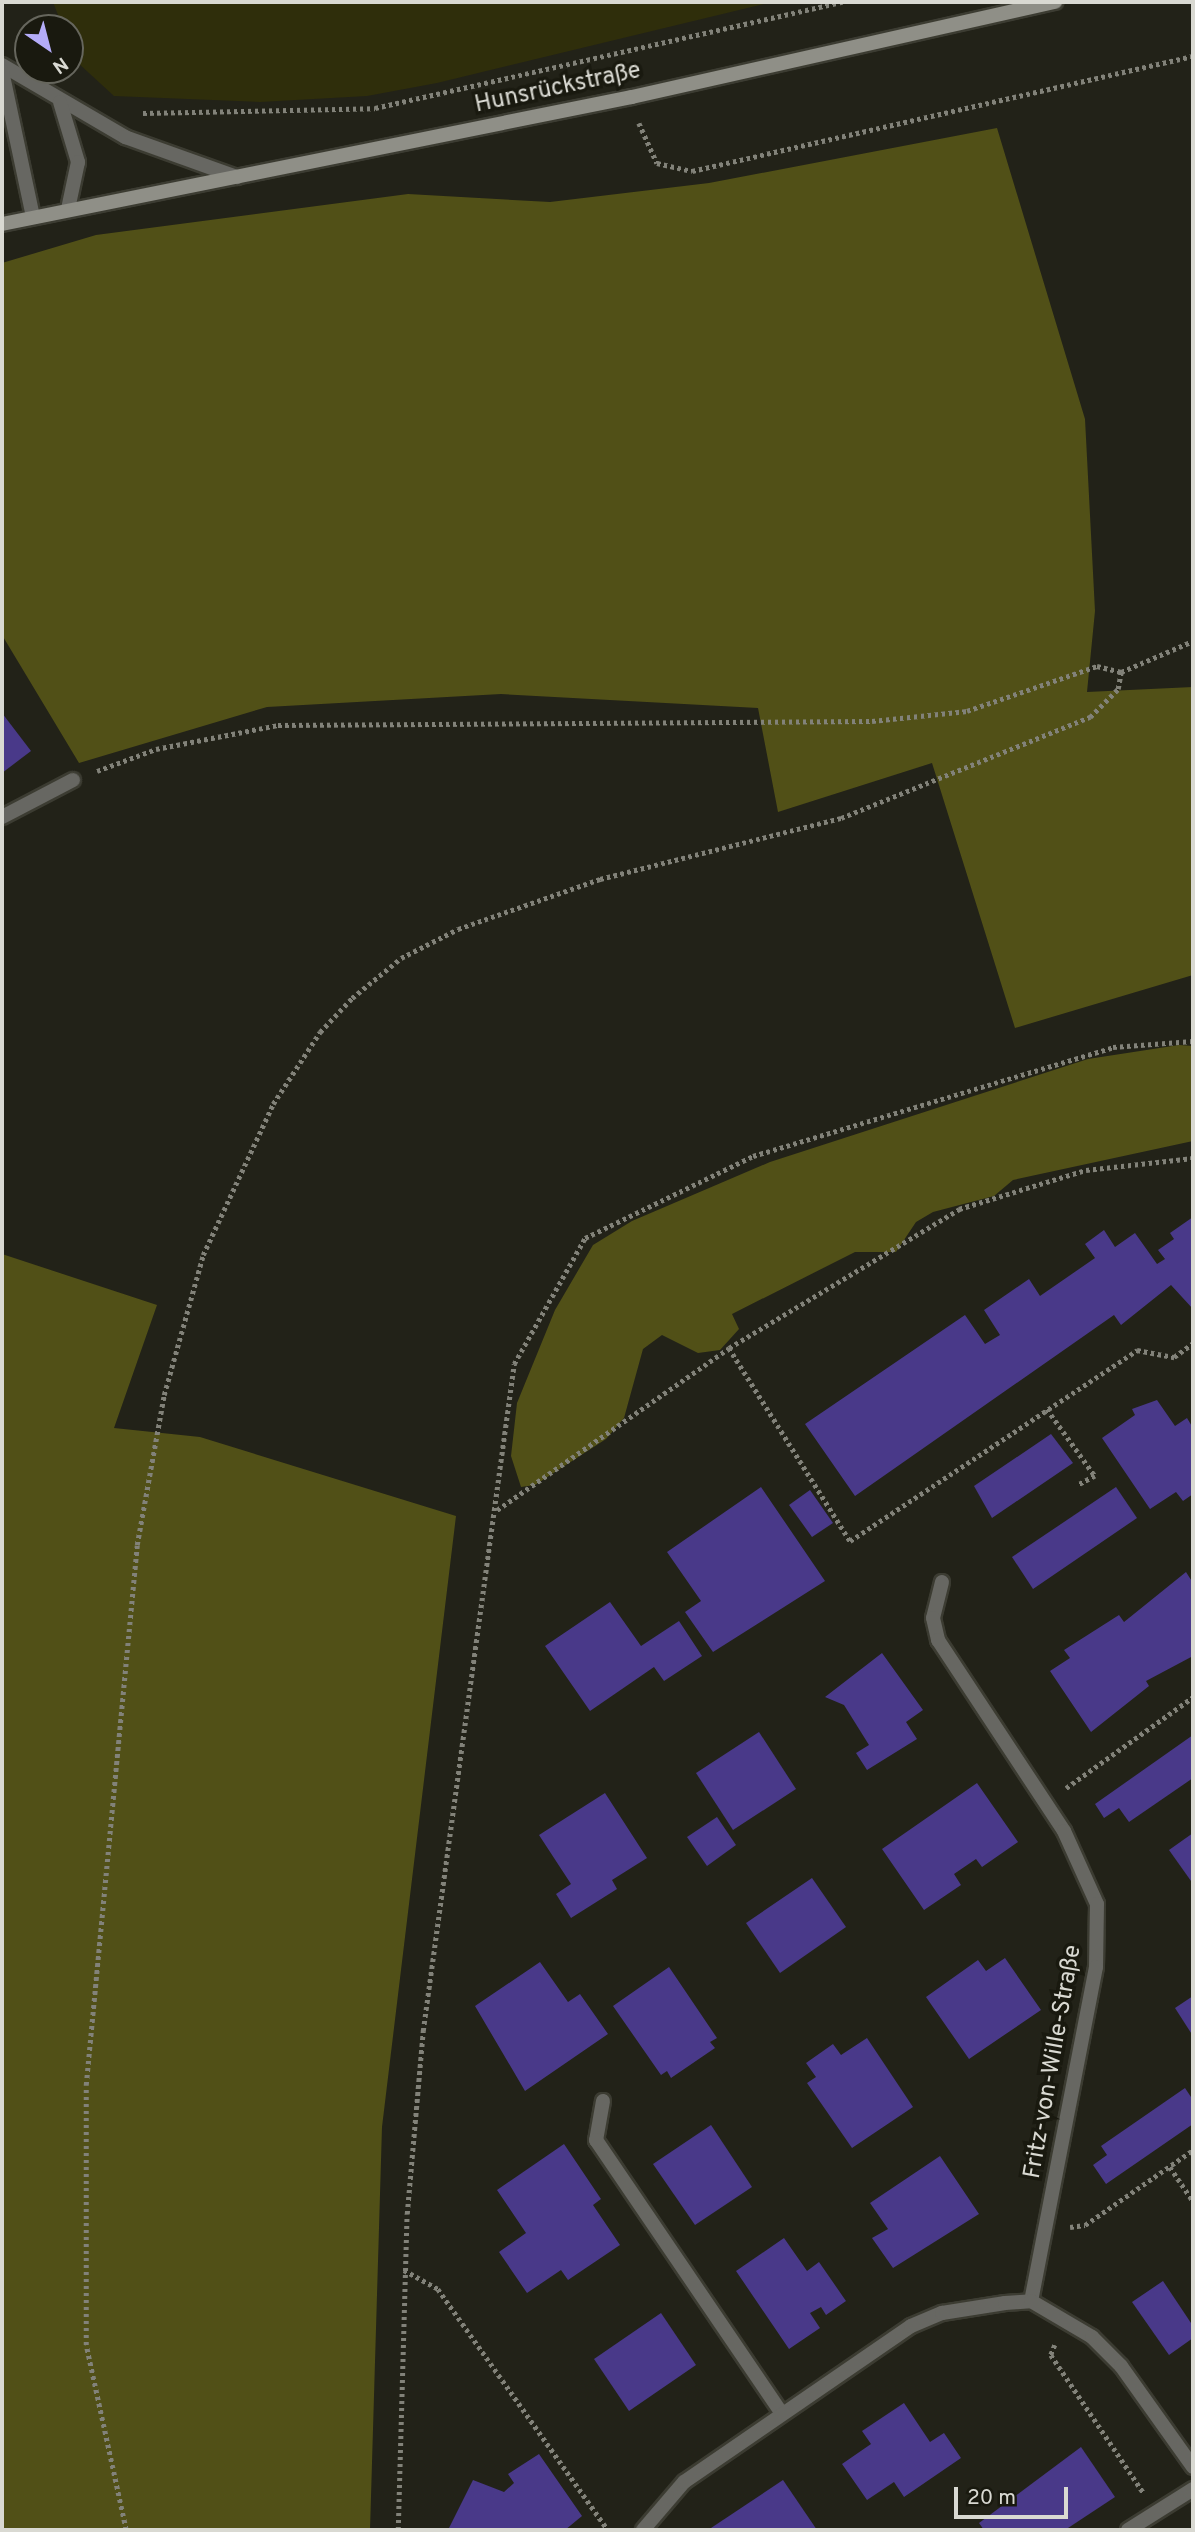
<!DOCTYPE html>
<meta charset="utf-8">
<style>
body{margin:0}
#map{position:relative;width:1195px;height:2532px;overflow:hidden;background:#222218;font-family:Overpass,sans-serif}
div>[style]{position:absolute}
.green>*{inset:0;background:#2f2e0b}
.forest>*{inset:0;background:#515017}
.building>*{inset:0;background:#493989}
.path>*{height:4.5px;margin-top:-2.25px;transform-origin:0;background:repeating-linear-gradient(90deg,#828279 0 3.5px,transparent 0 7px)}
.roads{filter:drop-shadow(2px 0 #3c3c32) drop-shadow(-2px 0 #3c3c32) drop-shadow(0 2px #3c3c32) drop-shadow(0 -2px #3c3c32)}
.minor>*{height:14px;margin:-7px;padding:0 7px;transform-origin:7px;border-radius:7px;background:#676762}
.tertiary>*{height:14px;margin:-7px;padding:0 7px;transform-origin:7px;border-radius:7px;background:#676762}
.secondary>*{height:14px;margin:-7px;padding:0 7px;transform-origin:7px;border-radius:7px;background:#8f8f87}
span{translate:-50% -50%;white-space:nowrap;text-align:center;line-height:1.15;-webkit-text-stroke:7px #19190f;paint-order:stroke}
.street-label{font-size:24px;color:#d9d9d2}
.frame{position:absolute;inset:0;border:4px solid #d9d9d2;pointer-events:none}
.north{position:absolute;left:14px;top:14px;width:70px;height:70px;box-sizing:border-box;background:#19190f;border:2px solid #66665d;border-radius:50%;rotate:145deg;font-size:19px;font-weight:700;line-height:28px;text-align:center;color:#d9d9d2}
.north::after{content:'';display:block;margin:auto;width:24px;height:32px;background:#b4acf9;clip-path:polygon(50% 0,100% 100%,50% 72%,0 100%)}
.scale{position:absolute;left:954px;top:2487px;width:114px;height:32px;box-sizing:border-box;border:4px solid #d9d9d2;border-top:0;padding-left:9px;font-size:21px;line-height:24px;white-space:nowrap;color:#d9d9d2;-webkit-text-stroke:5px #19190f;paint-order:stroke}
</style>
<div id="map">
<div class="green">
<i style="clip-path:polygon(53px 2px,772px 2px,437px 83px,367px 96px,260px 102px,114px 96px,77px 62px,70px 28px,63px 28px)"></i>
</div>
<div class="forest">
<i style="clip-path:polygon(997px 128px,1085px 419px,1095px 611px,1087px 692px,1193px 687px,1193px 975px,1015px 1028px,932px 763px,778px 812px,758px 708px,501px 694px,267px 707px,79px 763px,2px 635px,2px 263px,96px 235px,408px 194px,550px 202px,709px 183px)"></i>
<i style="clip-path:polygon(1179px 1045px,1193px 1046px,1193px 1141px,1013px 1180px,994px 1196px,933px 1212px,916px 1222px,896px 1252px,855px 1252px,732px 1314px,739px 1329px,720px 1350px,698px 1353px,662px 1335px,643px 1349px,624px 1418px,606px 1439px,535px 1485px,521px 1487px,511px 1456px,517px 1403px,555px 1310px,593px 1245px,632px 1221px,770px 1162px,1088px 1059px)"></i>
<i style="clip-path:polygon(2px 1254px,157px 1305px,114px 1428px,200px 1437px,456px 1516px,382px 2127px,370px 2530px,2px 2530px)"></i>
</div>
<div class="building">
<i style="clip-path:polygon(2px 713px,31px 751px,2px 773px)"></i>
<i style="clip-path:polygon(1193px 1217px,1193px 1309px,1171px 1285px,1121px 1325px,1114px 1315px,855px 1496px,805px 1424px,965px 1315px,985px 1344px,1000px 1335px,984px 1310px,1029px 1279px,1040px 1296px,1095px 1258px,1085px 1244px,1104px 1230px,1115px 1247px,1135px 1233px,1157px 1264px,1165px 1259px,1158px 1250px,1174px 1239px,1170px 1233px)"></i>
<i style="clip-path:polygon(1157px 1400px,1175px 1426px,1187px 1418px,1193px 1428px,1193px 1494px,1183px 1501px,1176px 1492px,1150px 1509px,1102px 1438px,1135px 1415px,1132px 1409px)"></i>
<i style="clip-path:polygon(1051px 1434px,1073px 1463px,992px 1518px,974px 1486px)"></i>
<i style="clip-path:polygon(761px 1487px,825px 1581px,713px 1652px,685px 1612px,701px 1601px,667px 1552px)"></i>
<i style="clip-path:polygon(1116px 1487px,1137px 1518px,1033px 1589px,1012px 1557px)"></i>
<i style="clip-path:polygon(810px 1490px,833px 1523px,812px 1537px,789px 1505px)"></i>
<i style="clip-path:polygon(1186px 1572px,1193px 1583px,1193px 1656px,1146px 1681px,1149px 1686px,1091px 1732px,1050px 1671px,1070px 1658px,1064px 1650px,1119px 1615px,1124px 1622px)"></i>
<i style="clip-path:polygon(610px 1602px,641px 1646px,679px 1621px,702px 1656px,664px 1681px,654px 1667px,590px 1711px,545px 1646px)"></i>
<i style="clip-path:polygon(882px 1653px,923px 1710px,906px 1722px,917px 1739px,867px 1770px,856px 1753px,869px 1745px,844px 1705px,825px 1697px)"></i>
<i style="clip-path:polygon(759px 1732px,796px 1789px,733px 1830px,696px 1773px)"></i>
<i style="clip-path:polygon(1193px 1735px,1193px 1778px,1129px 1822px,1119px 1808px,1104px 1818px,1095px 1804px)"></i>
<i style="clip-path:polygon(977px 1783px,1018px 1842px,982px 1867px,976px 1859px,954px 1874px,961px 1885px,924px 1910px,882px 1849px)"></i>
<i style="clip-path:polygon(605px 1793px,647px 1858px,612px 1880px,617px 1889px,571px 1918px,556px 1894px,571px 1884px,539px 1835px)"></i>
<i style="clip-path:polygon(717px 1817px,736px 1845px,707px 1866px,687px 1837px)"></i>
<i style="clip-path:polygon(1193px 1833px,1193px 1880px,1191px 1881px,1169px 1850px)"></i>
<i style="clip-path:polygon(812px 1878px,846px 1927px,780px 1973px,746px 1923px)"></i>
<i style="clip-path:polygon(1005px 1958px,1041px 2010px,969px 2059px,926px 1997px,978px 1960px,986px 1971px)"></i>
<i style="clip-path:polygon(540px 1962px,568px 2002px,580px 1994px,608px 2034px,525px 2091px,475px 2006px)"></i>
<i style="clip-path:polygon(669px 1967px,717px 2038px,710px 2042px,715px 2048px,671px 2078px,667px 2071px,661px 2075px,613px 2006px)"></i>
<i style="clip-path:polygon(1193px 1996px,1193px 2036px,1175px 2008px)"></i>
<i style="clip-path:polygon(867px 2038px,913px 2107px,852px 2148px,807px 2083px,816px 2077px,806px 2063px,833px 2044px,841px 2055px)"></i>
<i style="clip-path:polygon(1185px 2088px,1193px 2100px,1193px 2124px,1106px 2184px,1093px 2165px,1107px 2155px,1101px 2146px)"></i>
<i style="clip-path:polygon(711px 2125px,752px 2187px,695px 2225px,653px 2164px)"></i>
<i style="clip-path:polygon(564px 2144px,601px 2199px,593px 2205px,620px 2245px,568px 2280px,561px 2270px,527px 2293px,499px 2252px,526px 2233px,497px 2190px)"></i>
<i style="clip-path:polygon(940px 2156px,979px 2214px,893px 2268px,872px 2238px,888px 2229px,870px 2203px)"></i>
<i style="clip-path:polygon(784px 2238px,807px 2271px,819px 2262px,846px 2301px,826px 2315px,821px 2307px,810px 2313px,820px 2328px,789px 2349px,736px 2271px)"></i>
<i style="clip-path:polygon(1163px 2281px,1193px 2326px,1193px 2338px,1169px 2355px,1132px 2302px)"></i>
<i style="clip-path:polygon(661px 2313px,696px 2365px,629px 2411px,594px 2359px)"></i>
<i style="clip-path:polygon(904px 2403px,930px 2442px,944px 2433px,961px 2458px,904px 2497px,894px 2482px,867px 2500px,842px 2464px,871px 2444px,862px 2431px)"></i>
<i style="clip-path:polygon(1081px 2447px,1115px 2497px,1065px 2530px,984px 2530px,979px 2523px)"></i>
<i style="clip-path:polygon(539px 2454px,582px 2516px,565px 2530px,448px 2530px,473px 2480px,504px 2492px,514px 2483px,508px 2474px)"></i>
<i style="clip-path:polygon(783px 2480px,817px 2530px,713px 2530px,711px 2528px)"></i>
</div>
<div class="path">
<i style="left:143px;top:113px;width:232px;rotate:-1.2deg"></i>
<i style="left:375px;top:108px;width:480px;rotate:-12.8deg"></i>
<i style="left:639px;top:123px;width:44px;rotate:65.8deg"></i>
<i style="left:657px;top:163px;width:36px;rotate:13deg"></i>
<i style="left:692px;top:171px;width:514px;rotate:-12.93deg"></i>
<i style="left:97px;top:771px;width:63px;rotate:-20.4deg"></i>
<i style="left:156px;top:749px;width:124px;rotate:-11.1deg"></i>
<i style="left:278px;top:725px;width:594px;rotate:-0.39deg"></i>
<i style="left:872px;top:721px;width:96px;rotate:-6deg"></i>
<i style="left:967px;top:711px;width:138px;rotate:-19.1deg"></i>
<i style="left:1097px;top:666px;width:25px;rotate:14deg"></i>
<i style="left:729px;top:1348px;width:228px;rotate:57.9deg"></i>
<i style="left:850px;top:1541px;width:345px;rotate:-33.6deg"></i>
<i style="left:1137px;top:1350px;width:38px;rotate:11deg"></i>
<i style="left:1174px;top:1357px;width:24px;rotate:-36deg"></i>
<i style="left:1047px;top:1409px;width:82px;rotate:54.4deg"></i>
<i style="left:1095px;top:1476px;width:19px;rotate:152deg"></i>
<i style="left:497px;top:1510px;width:283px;rotate:-34.9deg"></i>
<i style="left:729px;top:1348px;width:269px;rotate:-31.1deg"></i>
<i style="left:959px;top:1209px;width:133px;rotate:-17.1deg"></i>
<i style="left:1086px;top:1170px;width:108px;rotate:-6.4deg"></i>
<i style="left:1066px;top:1788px;width:156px;rotate:-35.6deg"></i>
<i style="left:1170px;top:2167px;width:41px;rotate:55.9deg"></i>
<i style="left:1070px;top:2227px;width:15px;rotate:-8deg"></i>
<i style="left:1085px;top:2225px;width:131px;rotate:-34.8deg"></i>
<i style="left:404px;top:2270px;width:39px;rotate:29deg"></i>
<i style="left:438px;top:2289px;width:295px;rotate:54.8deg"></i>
<i style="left:1055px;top:2345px;width:11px;rotate:112deg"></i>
<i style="left:1051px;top:2355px;width:165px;rotate:56.1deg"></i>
<i style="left:126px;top:2530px;width:189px;rotate:-102.2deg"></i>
<i style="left:86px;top:2345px;width:260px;rotate:-90deg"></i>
<i style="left:86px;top:2085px;width:542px;rotate:-84.6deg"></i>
<i style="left:137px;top:1545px;width:152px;rotate:-79.8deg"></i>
<i style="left:164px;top:1395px;width:145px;rotate:-74.4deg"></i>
<i style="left:203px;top:1255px;width:166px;rotate:-65.1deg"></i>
<i style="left:273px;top:1104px;width:86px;rotate:-56.9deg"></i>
<i style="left:320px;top:1032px;width:47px;rotate:-46.7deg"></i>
<i style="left:352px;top:998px;width:63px;rotate:-39.2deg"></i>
<i style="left:401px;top:958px;width:64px;rotate:-27deg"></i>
<i style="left:458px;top:929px;width:151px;rotate:-19.4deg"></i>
<i style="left:600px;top:879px;width:249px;rotate:-14.2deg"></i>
<i style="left:841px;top:818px;width:269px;rotate:-22.1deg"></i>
<i style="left:1090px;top:717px;width:40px;rotate:-45deg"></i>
<i style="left:1118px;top:689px;width:17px;rotate:-80deg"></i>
<i style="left:1121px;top:672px;width:78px;rotate:-23.3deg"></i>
<i style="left:398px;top:2530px;width:316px;rotate:-88.4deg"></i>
<i style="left:407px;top:2214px;width:184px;rotate:-85deg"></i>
<i style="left:423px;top:2031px;width:673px;rotate:-82.23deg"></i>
<i style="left:514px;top:1364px;width:145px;rotate:-60.6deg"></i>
<i style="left:585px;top:1238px;width:187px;rotate:-26deg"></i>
<i style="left:753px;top:1156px;width:376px;rotate:-16.8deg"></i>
<i style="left:1113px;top:1047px;width:80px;rotate:-4.3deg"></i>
</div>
<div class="roads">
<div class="minor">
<i style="left:2px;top:817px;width:80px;rotate:-27.5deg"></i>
<i style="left:942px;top:1582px;width:37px;rotate:104deg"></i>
<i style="left:933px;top:1618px;width:23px;rotate:77deg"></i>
<i style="left:938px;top:1640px;width:229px;rotate:56.6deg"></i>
<i style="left:1064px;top:1831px;width:80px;rotate:65.7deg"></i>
<i style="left:1097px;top:1904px;width:63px;rotate:90.9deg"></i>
<i style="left:1096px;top:1967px;width:340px;rotate:101deg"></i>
<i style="left:603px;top:2101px;width:40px;rotate:100deg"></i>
<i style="left:596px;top:2140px;width:329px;rotate:55.8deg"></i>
<i style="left:643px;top:2530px;width:63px;rotate:-49.5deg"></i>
<i style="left:684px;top:2482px;width:275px;rotate:-34.5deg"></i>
<i style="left:911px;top:2326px;width:34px;rotate:-23deg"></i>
<i style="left:942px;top:2313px;width:64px;rotate:-9deg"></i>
<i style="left:1005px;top:2303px;width:26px;rotate:-4deg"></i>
<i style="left:1031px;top:2301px;width:71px;rotate:30.5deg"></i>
<i style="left:1092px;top:2337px;width:41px;rotate:45deg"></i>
<i style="left:1121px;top:2366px;width:124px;rotate:54.5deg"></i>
<i style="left:1128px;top:2530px;width:77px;rotate:-32.2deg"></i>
</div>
<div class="tertiary">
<i style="left:2px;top:65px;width:143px;rotate:30.3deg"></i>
<i style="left:125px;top:137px;width:119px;rotate:19.7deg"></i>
<i style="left:2px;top:71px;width:149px;rotate:78deg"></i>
<i style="left:60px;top:102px;width:63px;rotate:73.3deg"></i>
<i style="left:78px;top:162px;width:48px;rotate:102deg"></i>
</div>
<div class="secondary">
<i style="left:2px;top:224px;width:643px;rotate:-11.4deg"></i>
<i style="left:632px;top:97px;width:434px;rotate:-12.7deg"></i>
</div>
</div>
<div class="street-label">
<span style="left:558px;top:89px;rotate:-12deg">Hunsrückstraße</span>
<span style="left:1054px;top:2062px;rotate:-80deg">Fritz-von-Wille-Straße</span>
</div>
<div class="frame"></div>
<div class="north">N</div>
<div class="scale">20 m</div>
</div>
